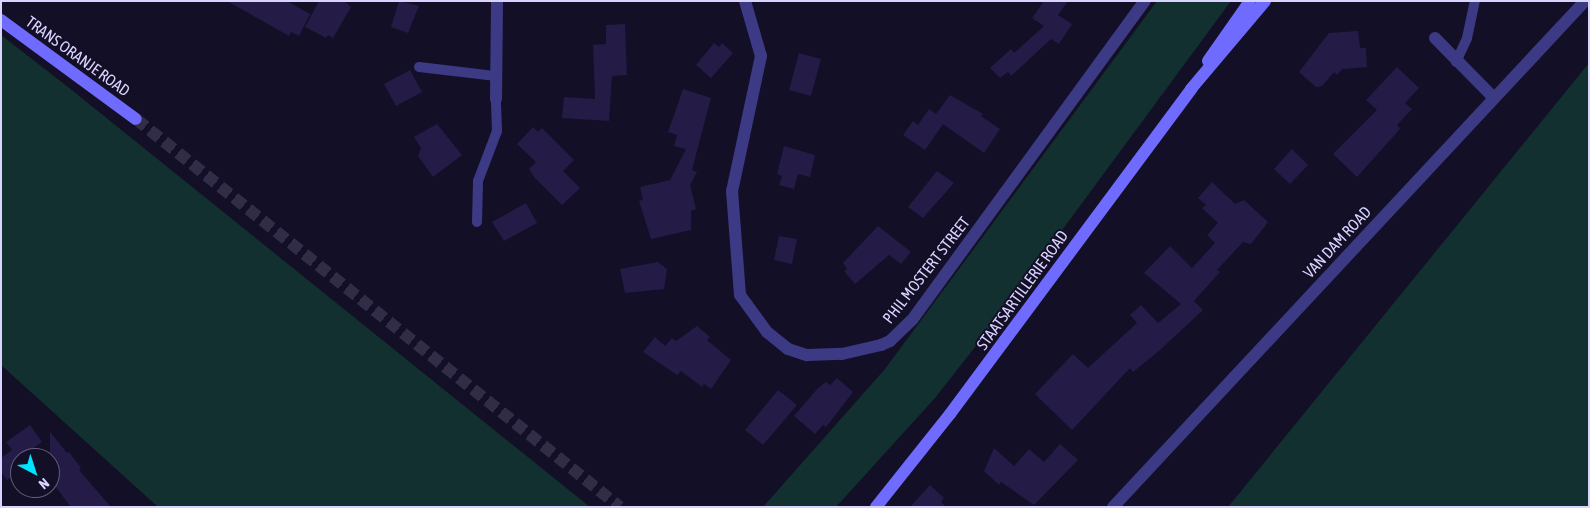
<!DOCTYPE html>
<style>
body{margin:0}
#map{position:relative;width:1590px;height:508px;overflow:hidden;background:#130f26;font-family:"Asap Condensed",sans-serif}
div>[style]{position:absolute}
.green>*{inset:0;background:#12302f}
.building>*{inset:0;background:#241b47}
.secondary-tunnel>*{height:12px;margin-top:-6px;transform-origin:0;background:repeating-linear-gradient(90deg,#312d47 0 12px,transparent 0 18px)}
.lane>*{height:10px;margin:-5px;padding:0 5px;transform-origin:5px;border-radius:5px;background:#3d3a85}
.street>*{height:12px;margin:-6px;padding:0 6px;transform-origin:6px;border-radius:6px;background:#3d3a85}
.secondary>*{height:12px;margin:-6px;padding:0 6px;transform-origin:6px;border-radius:6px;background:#6f6bff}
span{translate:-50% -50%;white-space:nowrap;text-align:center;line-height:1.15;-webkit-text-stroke:4px #130f26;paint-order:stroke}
.street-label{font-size:16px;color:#d9d4ff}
.frame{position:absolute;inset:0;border:2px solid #d9d4ff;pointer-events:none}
.north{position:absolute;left:10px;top:448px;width:50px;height:50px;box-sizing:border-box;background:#130f26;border:1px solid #625e7d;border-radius:50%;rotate:140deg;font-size:14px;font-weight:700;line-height:20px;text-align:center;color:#d9d4ff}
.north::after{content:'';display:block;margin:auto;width:18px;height:22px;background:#00e5ff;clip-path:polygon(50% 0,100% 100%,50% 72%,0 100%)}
</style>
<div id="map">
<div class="green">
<i style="clip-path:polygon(1157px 1px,1231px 1px,990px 328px,935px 398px,836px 507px,763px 507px,885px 369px)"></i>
<i style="clip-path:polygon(1px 35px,68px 87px,590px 507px,158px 507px,1px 365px)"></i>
<i style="clip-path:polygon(1589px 63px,1589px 507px,1228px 507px)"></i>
</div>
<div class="building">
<i style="clip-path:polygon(227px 1px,287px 1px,310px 14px,299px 36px,291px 32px,289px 36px)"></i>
<i style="clip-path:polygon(319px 1px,344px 1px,351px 7px,333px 38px,328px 35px,326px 38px,305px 27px)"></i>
<i style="clip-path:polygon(399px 1px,419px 6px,408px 33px,391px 27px)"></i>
<i style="clip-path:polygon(1044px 1px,1068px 1px,1058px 15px,1072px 24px,1059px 44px,1051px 39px,1011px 76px,1008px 72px,1000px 78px,990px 68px,1011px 49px,1014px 53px,1044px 26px,1032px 18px)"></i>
<i style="clip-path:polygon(625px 24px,627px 75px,612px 76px,609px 121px,562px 118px,564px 97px,595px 99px,593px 45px,606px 44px,606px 25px)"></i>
<i style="clip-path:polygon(1358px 31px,1360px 48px,1366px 48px,1367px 67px,1342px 69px,1337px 75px,1334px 72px,1322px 86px,1316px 87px,1299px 72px,1329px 33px)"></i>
<i style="clip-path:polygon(714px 43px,719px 47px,722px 43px,733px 53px,711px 78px,696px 65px)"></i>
<i style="clip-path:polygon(799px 53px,821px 59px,811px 96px,789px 90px)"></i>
<i style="clip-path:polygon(1397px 67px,1419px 88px,1405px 103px,1412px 109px,1397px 125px,1400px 129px,1357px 177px,1333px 154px,1377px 110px,1366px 100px)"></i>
<i style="clip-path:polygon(410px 70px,422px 92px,396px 106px,384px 84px)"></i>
<i style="clip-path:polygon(683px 89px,711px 98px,692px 170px,697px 172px,690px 185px,696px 209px,691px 211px,691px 230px,651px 239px,639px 201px,643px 200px,640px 187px,670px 180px,686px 149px,674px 146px,677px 135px,668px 132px)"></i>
<i style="clip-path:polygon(950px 95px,983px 114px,981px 116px,1000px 129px,984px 153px,943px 124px,925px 150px,903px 135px,913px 121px,918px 125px,929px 109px,936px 114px)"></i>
<i style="clip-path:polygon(437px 124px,462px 155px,433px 177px,418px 156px,421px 148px,414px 137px)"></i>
<i style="clip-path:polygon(533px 127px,538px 132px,542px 128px,574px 160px,563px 171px,580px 188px,562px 205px,534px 177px,529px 169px,536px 162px,517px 144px)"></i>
<i style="clip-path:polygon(784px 146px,815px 155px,810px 177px,798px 174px,794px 189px,779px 185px,782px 176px,777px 174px)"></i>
<i style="clip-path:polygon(1292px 149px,1308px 165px,1290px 184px,1274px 169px)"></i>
<i style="clip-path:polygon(937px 171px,954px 183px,923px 218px,908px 207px)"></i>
<i style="clip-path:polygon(1212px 182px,1235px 204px,1244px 200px,1268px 222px,1251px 244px,1243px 242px,1217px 270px,1220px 272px,1194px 301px,1203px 310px,1160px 350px,1133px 372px,1130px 368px,1072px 430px,1035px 394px,1073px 354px,1088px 368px,1137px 323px,1130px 315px,1141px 305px,1158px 323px,1181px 304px,1144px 273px,1170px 246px,1192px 268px,1215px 243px,1207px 235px,1218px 223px,1202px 208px,1206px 205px,1198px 198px)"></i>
<i style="clip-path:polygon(526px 203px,537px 223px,504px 241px,492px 222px)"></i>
<i style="clip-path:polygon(878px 226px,911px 252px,901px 264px,889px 255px,855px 284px,844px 271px,847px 269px,843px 263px)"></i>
<i style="clip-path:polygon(779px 236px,797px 239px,792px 264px,774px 260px)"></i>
<i style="clip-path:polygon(658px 262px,667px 269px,664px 289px,625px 293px,620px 269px)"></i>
<i style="clip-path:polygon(697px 326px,710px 337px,707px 340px,731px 360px,711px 389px,704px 384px,702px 387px,681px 371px,677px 375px,643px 352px,655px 337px,665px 346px,672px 338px,676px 341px)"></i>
<i style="clip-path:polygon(837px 378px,853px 392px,826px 427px,823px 425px,815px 434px,794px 416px,818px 388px,826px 382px,830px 385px)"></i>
<i style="clip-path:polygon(778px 390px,797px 405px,763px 445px,745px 430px)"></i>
<i style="clip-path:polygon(30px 425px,42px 442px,20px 458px,20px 471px,7px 480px,1px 472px,1px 458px,12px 450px,6px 442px)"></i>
<i style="clip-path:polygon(50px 432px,67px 453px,69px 452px,81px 468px,79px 470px,111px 507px,71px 507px,64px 498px,50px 479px)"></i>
<i style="clip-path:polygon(1060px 444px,1078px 460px,1034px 505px,1001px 482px,999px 485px,984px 471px,994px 448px,1014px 466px,1029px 449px,1044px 462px)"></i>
<i style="clip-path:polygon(930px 485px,944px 498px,941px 502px,946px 507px,910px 507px)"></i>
</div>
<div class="secondary-tunnel">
<i style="left:136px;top:119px;width:620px;rotate:38.72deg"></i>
</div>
<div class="lane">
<i style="left:1456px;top:62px;width:26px;rotate:-65deg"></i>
<i style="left:1467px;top:38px;width:38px;rotate:-78deg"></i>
<i style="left:419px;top:67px;width:78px;rotate:6.7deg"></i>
<i style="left:477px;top:222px;width:41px;rotate:-88.6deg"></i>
<i style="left:478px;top:181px;width:53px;rotate:-69.2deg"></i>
<i style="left:497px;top:131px;width:32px;rotate:-92deg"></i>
</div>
<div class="street">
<i style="left:745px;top:1px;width:57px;rotate:73.8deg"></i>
<i style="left:761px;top:56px;width:138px;rotate:102.1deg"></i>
<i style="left:732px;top:191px;width:104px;rotate:85.6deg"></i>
<i style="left:740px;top:295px;width:46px;rotate:53.9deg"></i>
<i style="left:767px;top:332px;width:27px;rotate:39deg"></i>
<i style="left:788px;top:349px;width:20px;rotate:18deg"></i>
<i style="left:807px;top:355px;width:35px;rotate:-2deg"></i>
<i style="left:842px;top:354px;width:40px;rotate:-13deg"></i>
<i style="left:881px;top:345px;width:10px;rotate:-24deg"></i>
<i style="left:890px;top:341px;width:30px;rotate:-44deg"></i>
<i style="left:912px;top:320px;width:395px;rotate:-53.9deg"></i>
<i style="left:1435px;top:38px;width:84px;rotate:45.5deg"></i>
<i style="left:496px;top:99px;width:98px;rotate:-89.4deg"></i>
<i style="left:1113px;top:507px;width:692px;rotate:-46.99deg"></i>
</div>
<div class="secondary">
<i style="left:1px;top:20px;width:167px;rotate:36.3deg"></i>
<i style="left:1208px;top:61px;width:73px;rotate:-55deg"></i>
<i style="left:876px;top:507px;width:119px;rotate:-51.5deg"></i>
<i style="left:950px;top:414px;width:405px;rotate:-53.4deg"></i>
<i style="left:1191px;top:89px;width:115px;rotate:-49.9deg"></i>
</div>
<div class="street-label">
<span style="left:78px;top:56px;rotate:36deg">TRANS ORANJE ROAD</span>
<span style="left:1337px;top:242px;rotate:-47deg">VAN DAM ROAD</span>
<span style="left:926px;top:270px;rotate:-52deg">PHIL MOSTERT STREET</span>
<span style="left:1022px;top:290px;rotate:-54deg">STAATSARTILLERIE ROAD</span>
</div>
<div class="frame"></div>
<div class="north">N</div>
</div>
